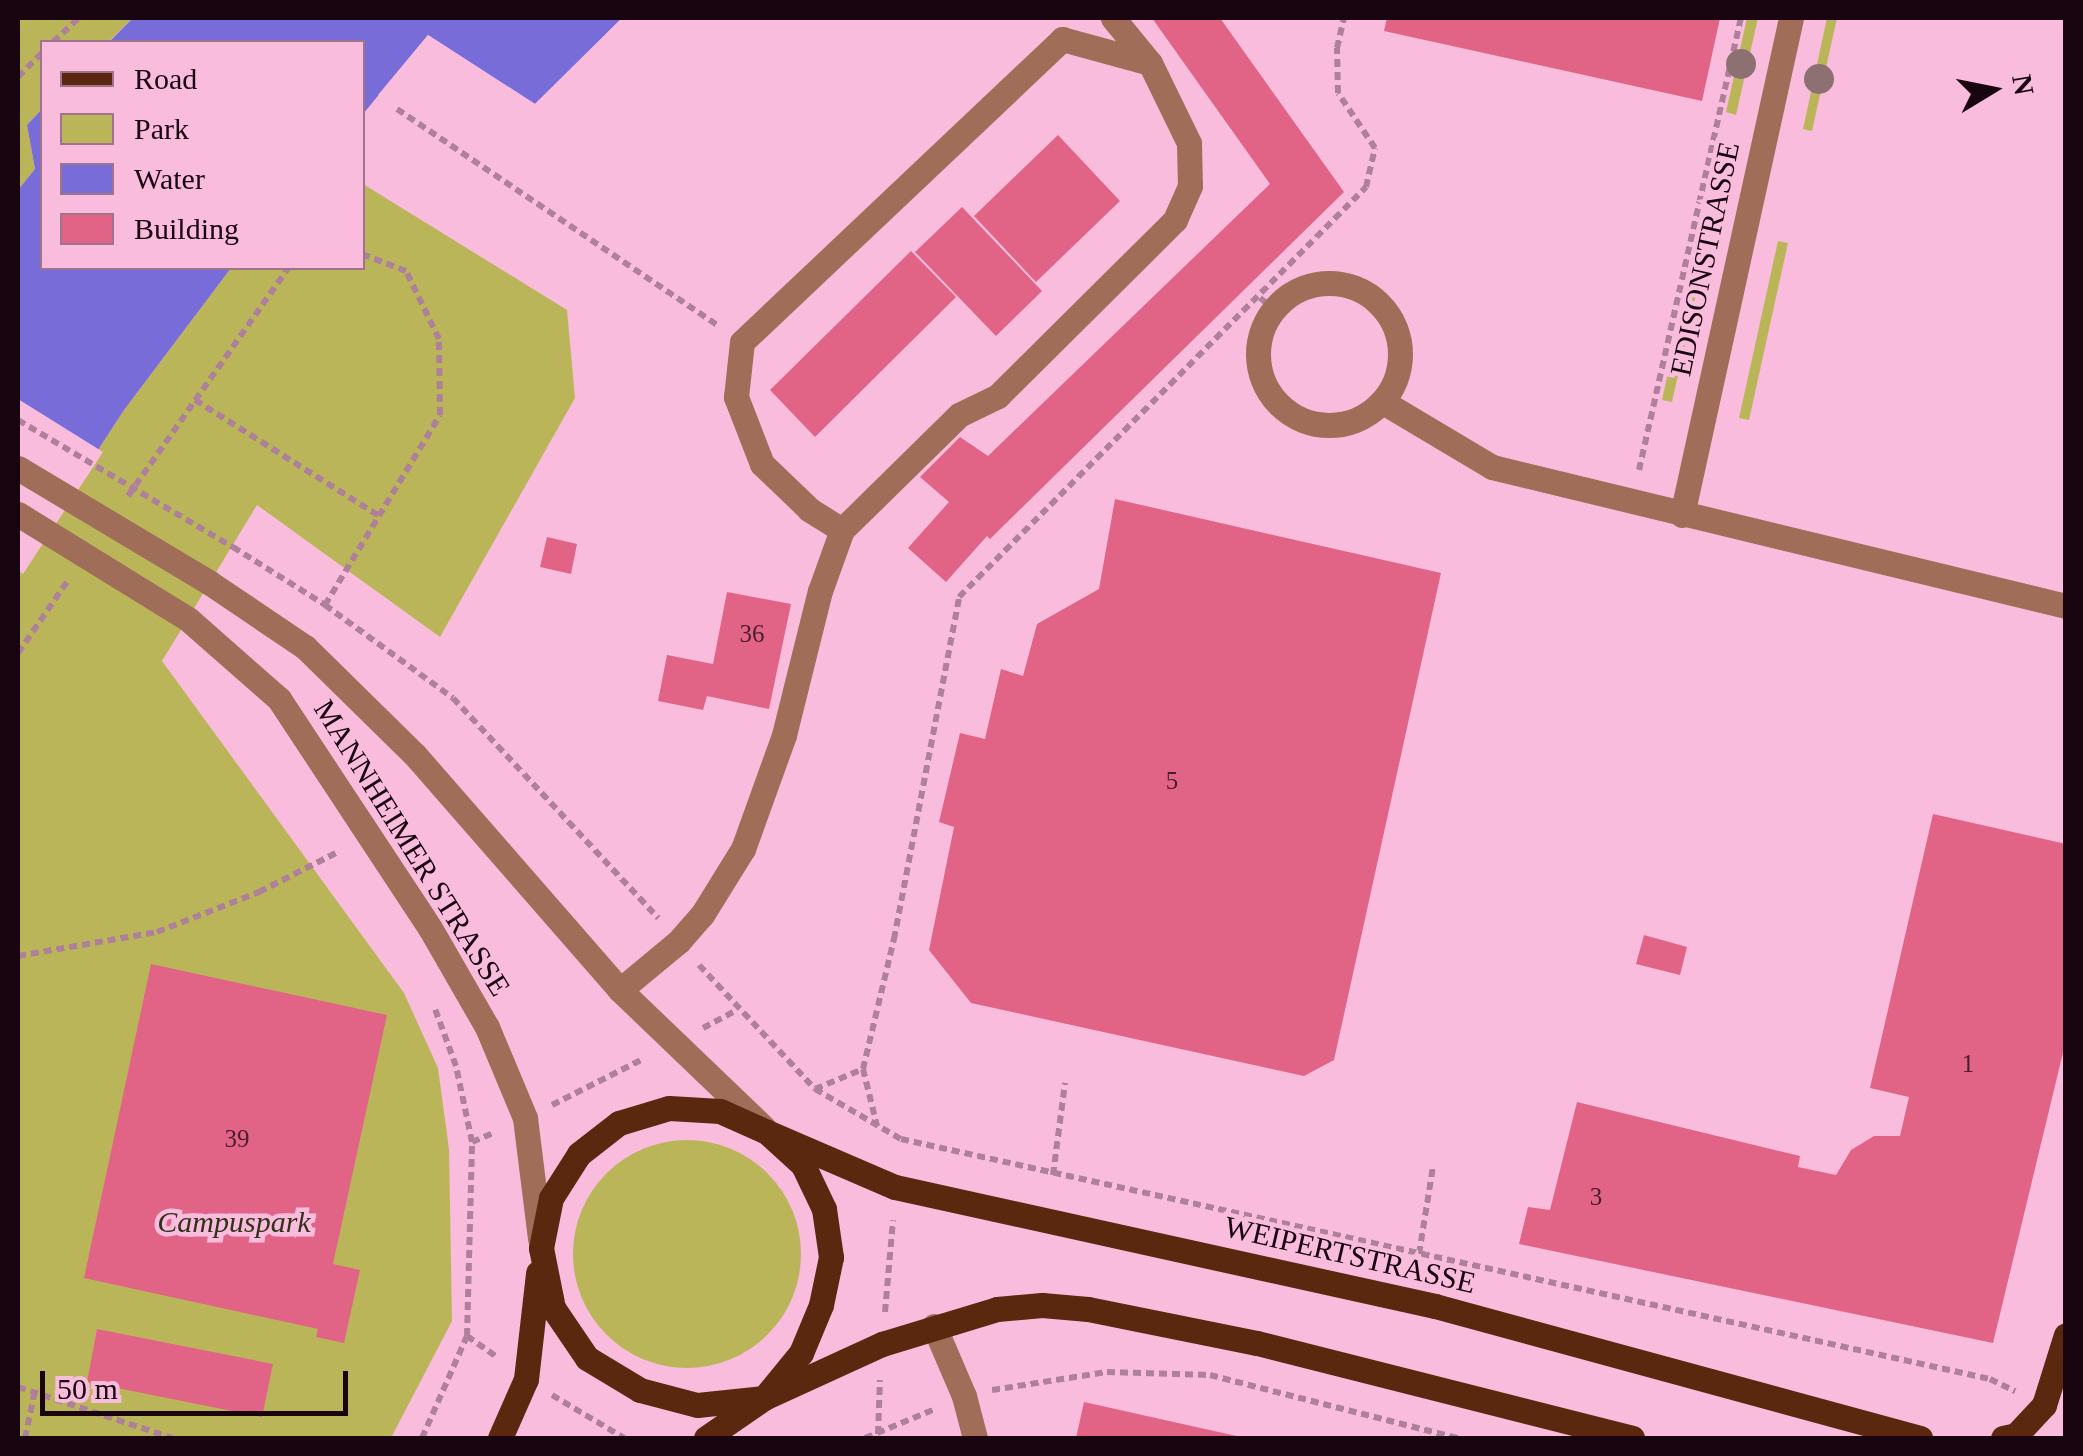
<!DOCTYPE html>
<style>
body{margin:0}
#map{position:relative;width:2083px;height:1456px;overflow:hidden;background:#f9bcdd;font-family:Georgia,serif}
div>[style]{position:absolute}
.green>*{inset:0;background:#bbb55a}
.round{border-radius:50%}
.water>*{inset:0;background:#786cd8}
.pier>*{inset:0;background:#f9bcdd}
.building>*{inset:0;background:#e16486}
.path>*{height:6px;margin-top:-3px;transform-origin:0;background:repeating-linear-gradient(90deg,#af809a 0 8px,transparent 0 13px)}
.minor>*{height:25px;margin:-12.5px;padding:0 12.5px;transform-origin:12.5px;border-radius:12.5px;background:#a06e58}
.minor>.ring{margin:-12.5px;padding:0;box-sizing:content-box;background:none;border:25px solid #a06e58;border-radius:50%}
.major>*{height:25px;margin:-12.5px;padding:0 12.5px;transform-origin:12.5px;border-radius:12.5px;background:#59280f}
.path-bridge>*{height:6px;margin-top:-3px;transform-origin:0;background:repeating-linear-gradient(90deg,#af809a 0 8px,transparent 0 13px)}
.minor-bridge>*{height:25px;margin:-12.5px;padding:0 12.5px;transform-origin:12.5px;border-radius:12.5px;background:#a06e58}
.trees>*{width:30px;height:30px;margin:-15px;border-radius:50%;background:#8c7072}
span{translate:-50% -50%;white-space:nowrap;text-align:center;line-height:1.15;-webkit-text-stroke:9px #f9bcdd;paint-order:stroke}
.number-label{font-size:25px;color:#4a1d2e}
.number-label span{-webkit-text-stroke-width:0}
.street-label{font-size:30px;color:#180510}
.park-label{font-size:30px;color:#33311a;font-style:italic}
.frame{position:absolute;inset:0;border:20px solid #180510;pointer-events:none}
.legend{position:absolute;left:40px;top:40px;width:325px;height:230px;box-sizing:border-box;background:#f9bcdd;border:2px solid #9f738b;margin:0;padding:12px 18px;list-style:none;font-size:30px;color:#180510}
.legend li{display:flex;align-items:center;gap:20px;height:50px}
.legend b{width:50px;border:2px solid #9f738b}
.north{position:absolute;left:1943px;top:40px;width:100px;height:100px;-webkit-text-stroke:8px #f9bcdd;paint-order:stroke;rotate:80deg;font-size:28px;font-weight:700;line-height:40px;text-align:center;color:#180510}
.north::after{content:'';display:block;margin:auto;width:35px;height:45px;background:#180510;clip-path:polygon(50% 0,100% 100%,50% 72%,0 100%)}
.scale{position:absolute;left:40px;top:1371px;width:308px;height:45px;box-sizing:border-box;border:5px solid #180510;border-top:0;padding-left:12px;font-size:30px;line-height:35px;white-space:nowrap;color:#180510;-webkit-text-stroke:8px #f9bcdd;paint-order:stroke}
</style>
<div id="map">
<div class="green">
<i style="clip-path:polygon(18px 18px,133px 18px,108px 42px,42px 42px,42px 109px,27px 125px,35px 169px,18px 190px)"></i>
<i style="clip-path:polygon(1747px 18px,1758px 18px,1736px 115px,1726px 112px)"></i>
<i style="clip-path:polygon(1827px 18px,1837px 18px,1812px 131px,1803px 129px)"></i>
<i style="clip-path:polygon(363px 184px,567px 310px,575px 398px,440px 637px,257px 505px,162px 661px,404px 993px,438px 1068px,449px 1149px,452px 1321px,391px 1438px,18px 1438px,18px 573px,124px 410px,231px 268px,362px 268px)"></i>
<i style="clip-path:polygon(1701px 221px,1712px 224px,1672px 402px,1662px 400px)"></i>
<i style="clip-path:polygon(1778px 241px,1788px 243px,1749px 420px,1739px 418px)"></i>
<i class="round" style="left:573px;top:1140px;width:228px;height:228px"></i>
</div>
<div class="water">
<i style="clip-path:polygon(133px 18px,622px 18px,535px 104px,428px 35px,363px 114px,362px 42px,109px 42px)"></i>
<i style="clip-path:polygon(42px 109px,42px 268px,231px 268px,124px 410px,18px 573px,18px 190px,35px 169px,27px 125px)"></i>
</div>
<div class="pier">
<i style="clip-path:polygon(622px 18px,627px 18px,537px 109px,429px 41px,382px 98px,378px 95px,428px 35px,535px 104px)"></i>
<i style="clip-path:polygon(18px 399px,103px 452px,23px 574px,18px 571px)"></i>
</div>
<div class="building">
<i style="clip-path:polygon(1152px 18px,1220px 18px,1344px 192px,990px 539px,987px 536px,946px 582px,908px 548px,949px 502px,920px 477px,960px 437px,988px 456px,1270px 184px)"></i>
<i style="clip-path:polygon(1387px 18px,1720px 18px,1702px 101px,1384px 31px)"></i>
<i style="clip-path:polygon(1058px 135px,1120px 201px,1036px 282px,974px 216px)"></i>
<i style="clip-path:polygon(962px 207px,1042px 291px,996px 336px,915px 252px)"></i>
<i style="clip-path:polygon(911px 251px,956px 297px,815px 437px,770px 390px)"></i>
<i style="clip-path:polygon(1115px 499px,1441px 573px,1334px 1060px,1304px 1076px,971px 1003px,929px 950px,954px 827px,939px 822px,960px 733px,985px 739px,1001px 669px,1023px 676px,1037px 624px,1099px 589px)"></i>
<i style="clip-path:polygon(547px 537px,577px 544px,571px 574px,540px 567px)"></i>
<i style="clip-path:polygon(727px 592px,791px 604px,769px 709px,707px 696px,703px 710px,658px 701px,667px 655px,713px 664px)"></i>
<i style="clip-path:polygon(1933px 814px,2066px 844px,2066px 1040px,1993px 1343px,1519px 1244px,1528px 1207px,1550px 1210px,1577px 1102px,1800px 1156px,1798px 1167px,1836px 1175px,1851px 1150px,1874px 1136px,1900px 1136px,1909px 1097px,1870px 1088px)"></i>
<i style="clip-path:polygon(1644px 935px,1687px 947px,1680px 975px,1636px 964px)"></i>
<i style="clip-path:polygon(151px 964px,387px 1015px,333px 1264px,360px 1270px,344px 1343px,316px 1337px,318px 1329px,84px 1278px)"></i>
<i style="clip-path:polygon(97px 1329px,273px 1364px,262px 1417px,87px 1382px)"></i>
<i style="clip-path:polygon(1084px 1402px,1241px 1437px,1240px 1438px,1076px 1438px)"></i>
</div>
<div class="path">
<i style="left:53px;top:42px;width:35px;rotate:-43deg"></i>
<i style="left:18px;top:77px;width:34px;rotate:-45deg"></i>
<i style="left:397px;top:109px;width:388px;rotate:34deg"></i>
<i style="left:1260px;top:298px;width:18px;rotate:38deg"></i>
<i style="left:195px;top:400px;width:218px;rotate:32.2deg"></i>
<i style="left:1639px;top:470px;width:463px;rotate:-77.3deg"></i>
<i style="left:128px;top:496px;width:279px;rotate:-54.9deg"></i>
<i style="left:233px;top:547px;width:109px;rotate:32.2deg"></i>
<i style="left:325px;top:605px;width:158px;rotate:36deg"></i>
<i style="left:453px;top:698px;width:301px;rotate:47deg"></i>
<i style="left:325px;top:605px;width:222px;rotate:-58.8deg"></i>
<i style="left:440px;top:415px;width:76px;rotate:-90.8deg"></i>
<i style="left:439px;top:339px;width:76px;rotate:-115.9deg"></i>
<i style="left:406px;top:271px;width:47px;rotate:-158.9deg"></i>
<i style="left:18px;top:653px;width:90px;rotate:-55.4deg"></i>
<i style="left:18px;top:956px;width:141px;rotate:-9.8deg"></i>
<i style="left:157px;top:932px;width:110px;rotate:-21.4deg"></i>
<i style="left:259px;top:892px;width:89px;rotate:-26.9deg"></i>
<i style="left:699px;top:965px;width:170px;rotate:46.9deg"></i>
<i style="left:815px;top:1089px;width:99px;rotate:30.2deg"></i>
<i style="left:901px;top:1139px;width:1115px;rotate:12.43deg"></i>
<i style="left:1990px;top:1379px;width:28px;rotate:26deg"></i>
<i style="left:703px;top:1028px;width:38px;rotate:-28deg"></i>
<i style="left:863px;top:1069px;width:59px;rotate:76.2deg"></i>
<i style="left:815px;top:1089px;width:52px;rotate:-22.6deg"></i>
<i style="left:863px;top:1069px;width:134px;rotate:-76.6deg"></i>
<i style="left:894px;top:939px;width:348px;rotate:-79.2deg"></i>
<i style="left:959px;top:597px;width:578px;rotate:-45.21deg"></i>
<i style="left:1366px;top:187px;width:40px;rotate:-77deg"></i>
<i style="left:1375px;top:148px;width:66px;rotate:-123.9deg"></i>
<i style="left:1338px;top:93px;width:45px;rotate:-91.3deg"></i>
<i style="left:1337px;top:48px;width:31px;rotate:-77deg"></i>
<i style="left:552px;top:1105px;width:102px;rotate:-26.8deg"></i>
<i style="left:472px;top:1142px;width:25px;rotate:-23deg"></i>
<i style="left:1053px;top:1175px;width:93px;rotate:-82.6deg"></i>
<i style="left:1419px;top:1254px;width:88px;rotate:-80.9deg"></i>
<i style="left:885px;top:1312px;width:92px;rotate:-85deg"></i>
<i style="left:467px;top:1336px;width:37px;rotate:35deg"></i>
<i style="left:18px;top:1387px;width:162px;rotate:18.3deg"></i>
<i style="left:992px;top:1390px;width:116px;rotate:-8.9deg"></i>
<i style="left:1107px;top:1372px;width:103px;rotate:1.7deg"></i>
<i style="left:1210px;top:1375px;width:256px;rotate:14.3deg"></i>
<i style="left:552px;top:1395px;width:84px;rotate:30.8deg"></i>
<i style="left:878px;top:1434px;width:54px;rotate:-87.9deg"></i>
<i style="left:25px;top:1438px;width:44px;rotate:-78.2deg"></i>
<i style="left:422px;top:1438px;width:111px;rotate:-66.2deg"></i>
<i style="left:467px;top:1336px;width:194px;rotate:-88.5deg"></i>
<i style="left:472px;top:1142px;width:78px;rotate:-101.9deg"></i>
<i style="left:456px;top:1066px;width:61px;rotate:-110.2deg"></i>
<i style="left:865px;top:1438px;width:74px;rotate:-22.4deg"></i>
</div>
<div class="minor">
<i style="left:1113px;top:18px;width:58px;rotate:50.6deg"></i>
<i class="ring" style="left:1258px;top:283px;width:117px;height:117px"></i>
<i style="left:1383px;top:402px;width:127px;rotate:30.8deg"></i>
<i style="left:1492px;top:467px;width:591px;rotate:13.61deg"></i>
<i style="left:1682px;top:515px;width:509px;rotate:-77.63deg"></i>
<i style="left:210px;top:583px;width:115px;rotate:34deg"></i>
<i style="left:305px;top:647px;width:154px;rotate:44.5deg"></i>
<i style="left:415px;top:755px;width:312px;rotate:48.9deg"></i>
<i style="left:620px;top:990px;width:199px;rotate:43.8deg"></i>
<i style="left:188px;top:619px;width:121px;rotate:41.3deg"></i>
<i style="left:279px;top:699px;width:274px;rotate:56.6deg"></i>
<i style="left:430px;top:928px;width:114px;rotate:60.1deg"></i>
<i style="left:487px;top:1027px;width:99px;rotate:67.3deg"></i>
<i style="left:525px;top:1118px;width:122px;rotate:82.9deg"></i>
<i style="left:620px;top:990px;width:77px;rotate:-39.7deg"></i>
<i style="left:679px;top:941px;width:35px;rotate:-49deg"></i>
<i style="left:702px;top:915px;width:78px;rotate:-58.2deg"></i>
<i style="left:743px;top:849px;width:121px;rotate:-70.2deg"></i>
<i style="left:784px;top:735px;width:148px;rotate:-76deg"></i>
<i style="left:820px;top:591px;width:65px;rotate:-70.2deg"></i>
<i style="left:842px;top:530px;width:39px;rotate:-148deg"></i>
<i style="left:809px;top:509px;width:65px;rotate:-136.2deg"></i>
<i style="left:762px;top:464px;width:72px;rotate:-111.2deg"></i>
<i style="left:736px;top:397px;width:55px;rotate:-83.8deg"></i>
<i style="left:742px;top:342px;width:441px;rotate:-43.4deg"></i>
<i style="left:1062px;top:39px;width:91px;rotate:15.3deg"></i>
<i style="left:1150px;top:63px;width:89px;rotate:64deg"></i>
<i style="left:1189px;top:143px;width:43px;rotate:88.7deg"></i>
<i style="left:1190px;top:186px;width:37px;rotate:114deg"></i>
<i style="left:1175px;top:220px;width:250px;rotate:135.2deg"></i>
<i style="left:998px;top:396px;width:43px;rotate:154deg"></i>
<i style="left:959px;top:415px;width:164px;rotate:135.5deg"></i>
<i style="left:934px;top:1326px;width:76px;rotate:66.8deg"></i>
<i style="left:964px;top:1396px;width:43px;rotate:75.3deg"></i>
</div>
<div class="major">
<i style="left:669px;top:1108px;width:51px;rotate:3.4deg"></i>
<i style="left:720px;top:1111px;width:51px;rotate:24.1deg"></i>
<i style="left:767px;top:1132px;width:49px;rotate:42.5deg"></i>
<i style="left:803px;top:1165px;width:49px;rotate:64.5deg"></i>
<i style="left:824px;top:1209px;width:49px;rotate:81.7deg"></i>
<i style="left:831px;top:1257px;width:49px;rotate:101.8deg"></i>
<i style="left:821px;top:1305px;width:52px;rotate:112.6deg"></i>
<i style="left:801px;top:1353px;width:58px;rotate:129.4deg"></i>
<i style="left:764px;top:1398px;width:67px;rotate:174deg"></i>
<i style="left:697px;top:1405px;width:59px;rotate:-165.3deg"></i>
<i style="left:640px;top:1390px;width:62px;rotate:-148.9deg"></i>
<i style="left:587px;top:1358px;width:60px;rotate:-124.2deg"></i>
<i style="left:553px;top:1308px;width:61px;rotate:-101.3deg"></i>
<i style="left:541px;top:1248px;width:51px;rotate:-78.7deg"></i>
<i style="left:551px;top:1198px;width:52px;rotate:-57.5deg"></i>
<i style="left:579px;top:1154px;width:51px;rotate:-37.8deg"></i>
<i style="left:619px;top:1123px;width:52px;rotate:-16.7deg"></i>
<i style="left:767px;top:1132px;width:139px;rotate:23.3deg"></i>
<i style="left:895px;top:1187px;width:553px;rotate:12.43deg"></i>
<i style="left:1435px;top:1306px;width:503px;rotate:15.23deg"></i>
<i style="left:500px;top:1438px;width:64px;rotate:-66.2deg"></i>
<i style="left:526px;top:1379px;width:107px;rotate:-83.5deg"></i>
<i style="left:706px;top:1438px;width:70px;rotate:-34.6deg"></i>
<i style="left:764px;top:1398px;width:130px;rotate:-24.6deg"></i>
<i style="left:882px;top:1344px;width:120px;rotate:-16.9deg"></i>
<i style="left:997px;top:1309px;width:45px;rotate:-5.1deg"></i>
<i style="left:1042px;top:1305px;width:46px;rotate:5deg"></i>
<i style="left:1088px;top:1309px;width:172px;rotate:11.4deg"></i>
<i style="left:1257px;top:1343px;width:387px;rotate:14.2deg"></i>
<i style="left:2003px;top:1438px;width:13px;rotate:-13deg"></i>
<i style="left:2016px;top:1435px;width:41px;rotate:-47deg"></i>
<i style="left:2044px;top:1405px;width:73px;rotate:-72.6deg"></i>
</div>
<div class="path-bridge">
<i style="left:18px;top:420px;width:250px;rotate:30.6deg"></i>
</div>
<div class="minor-bridge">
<i style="left:18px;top:468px;width:224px;rotate:30.9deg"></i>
<i style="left:18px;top:514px;width:200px;rotate:31.7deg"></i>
</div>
<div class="trees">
<i style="left:1741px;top:64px"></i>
<i style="left:1819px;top:79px"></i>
</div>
<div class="number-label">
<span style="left:752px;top:634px">36</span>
<span style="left:1172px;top:781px">5</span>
<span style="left:1968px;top:1064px">1</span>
<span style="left:237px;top:1139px">39</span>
<span style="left:1596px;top:1197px">3</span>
</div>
<div class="street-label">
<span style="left:1705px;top:259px;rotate:-78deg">EDISONSTRASSE</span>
<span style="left:412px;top:848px;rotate:58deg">MANNHEIMER STRASSE</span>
<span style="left:1350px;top:1255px;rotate:13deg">WEIPERTSTRASSE</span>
</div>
<div class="park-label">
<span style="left:234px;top:1222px">Campuspark</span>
</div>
<div class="frame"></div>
<ul class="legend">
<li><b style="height:12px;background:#59280f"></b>Road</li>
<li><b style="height:28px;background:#bbb55a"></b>Park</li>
<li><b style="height:28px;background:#786cd8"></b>Water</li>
<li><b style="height:28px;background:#e16486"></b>Building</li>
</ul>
<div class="north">N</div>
<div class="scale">50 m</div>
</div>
